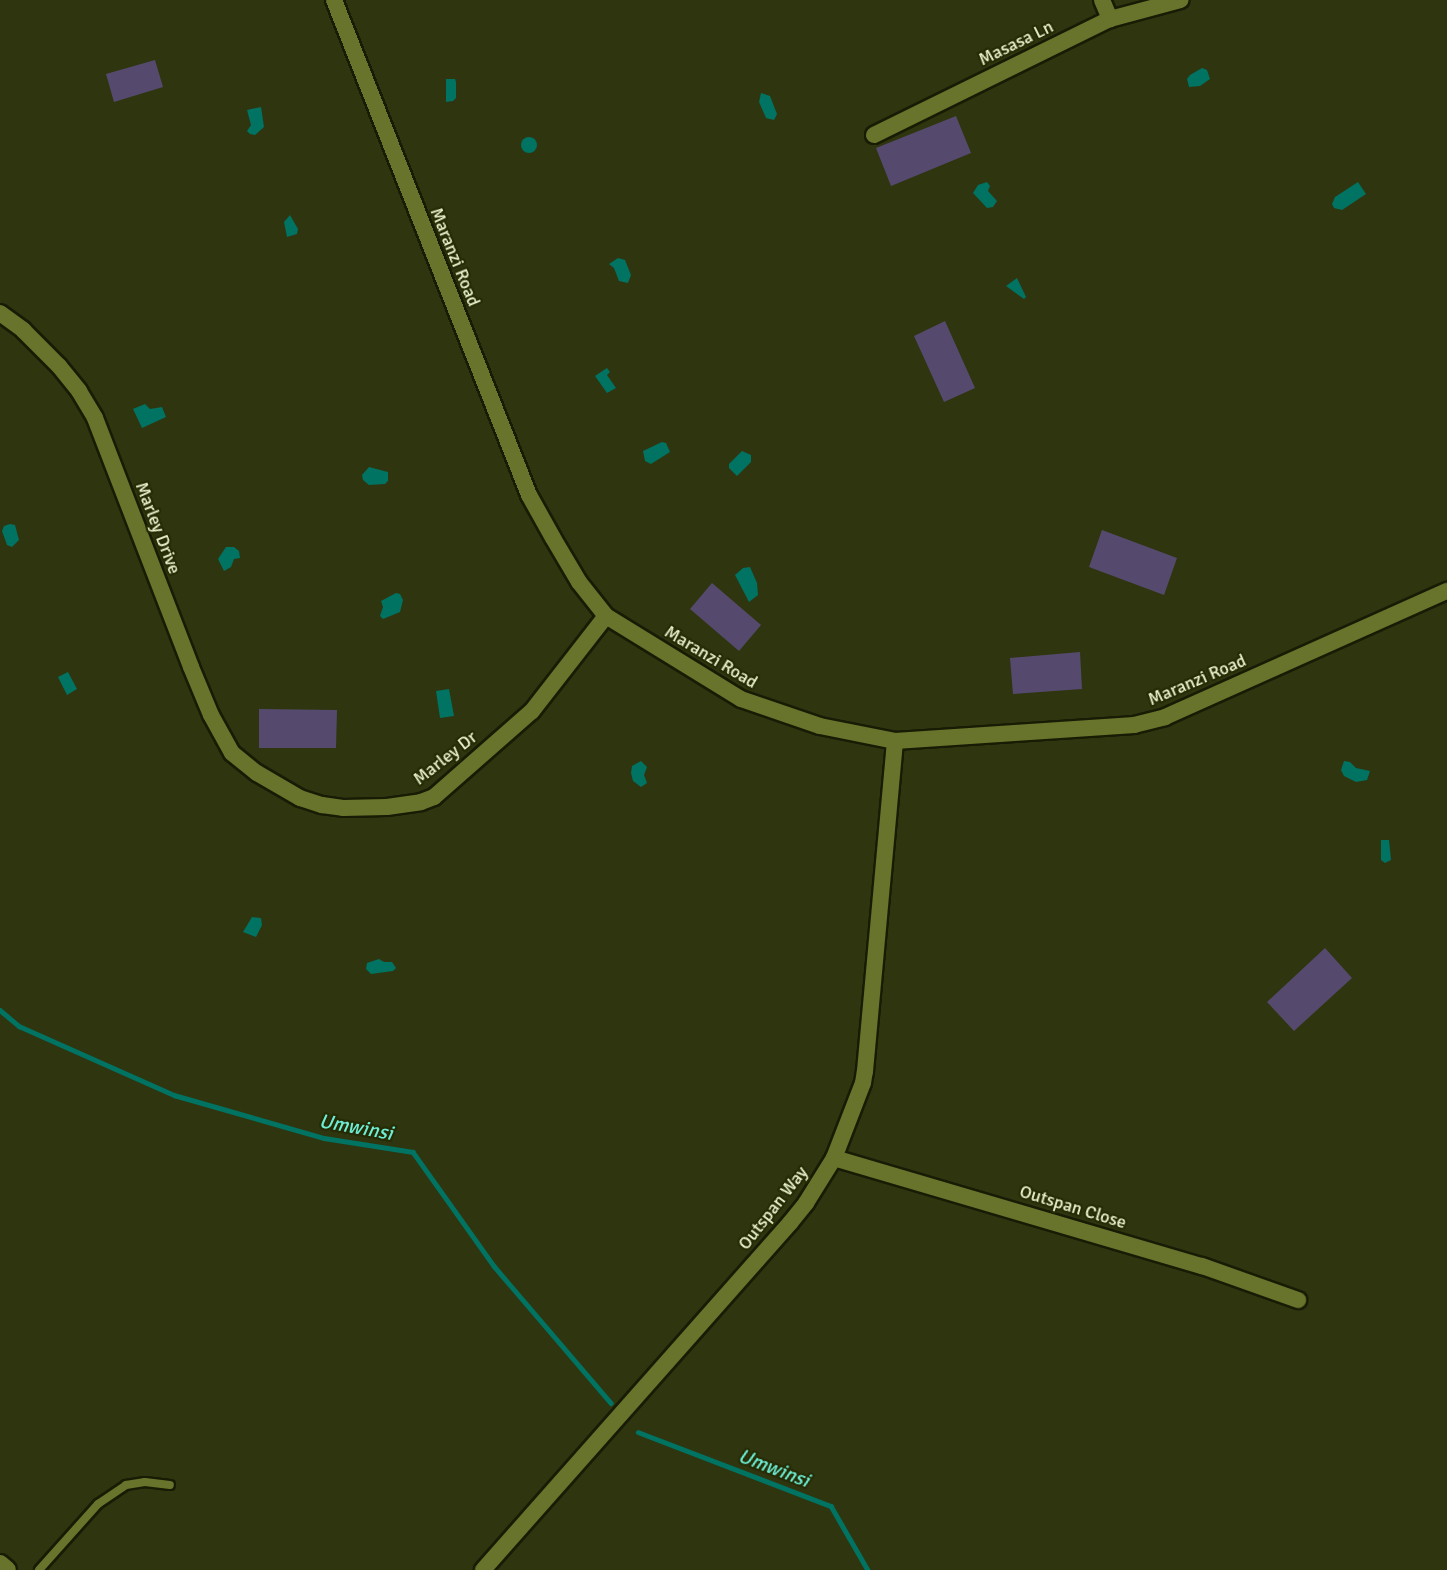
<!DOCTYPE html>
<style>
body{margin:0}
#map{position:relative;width:1447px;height:1570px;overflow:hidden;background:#2f350f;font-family:Signika,sans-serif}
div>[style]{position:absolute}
.green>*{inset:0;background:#554a6e}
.water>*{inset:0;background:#017362}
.round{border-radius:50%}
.stream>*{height:4.5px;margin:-2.25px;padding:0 2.25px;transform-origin:2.25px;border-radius:2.25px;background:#017362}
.roads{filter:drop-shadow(2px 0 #181c05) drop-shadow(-2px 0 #181c05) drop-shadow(0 2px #181c05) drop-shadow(0 -2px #181c05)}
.service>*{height:8px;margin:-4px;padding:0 4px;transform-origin:4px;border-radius:4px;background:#68742b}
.minor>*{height:16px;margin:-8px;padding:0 8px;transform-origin:8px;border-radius:8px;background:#68742b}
.tertiary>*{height:18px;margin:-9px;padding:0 9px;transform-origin:9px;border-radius:9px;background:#68742b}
span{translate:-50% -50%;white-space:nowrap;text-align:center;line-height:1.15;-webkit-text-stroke:4.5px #252b04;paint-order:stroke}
.street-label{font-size:18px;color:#eaf3ce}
.water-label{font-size:20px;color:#6deed4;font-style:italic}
</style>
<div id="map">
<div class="green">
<i style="clip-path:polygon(155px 60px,163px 87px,114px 102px,106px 74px)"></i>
<i style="clip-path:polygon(956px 116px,971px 153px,891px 186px,876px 148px)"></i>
<i style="clip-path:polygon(945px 321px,975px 388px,944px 402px,914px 336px)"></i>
<i style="clip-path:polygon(1102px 530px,1177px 558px,1164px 595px,1089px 567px)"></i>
<i style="clip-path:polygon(712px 583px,761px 625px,739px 651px,690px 609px)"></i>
<i style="clip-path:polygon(1080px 652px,1082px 689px,1013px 694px,1010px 658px)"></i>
<i style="clip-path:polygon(259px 709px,337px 710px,336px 748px,259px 748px)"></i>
<i style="clip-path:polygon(1325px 948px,1352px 978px,1294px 1031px,1267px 1002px)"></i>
</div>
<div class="water">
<i style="clip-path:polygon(1202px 68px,1207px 70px,1210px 79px,1200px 86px,1189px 87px,1187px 79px,1190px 75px)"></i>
<i style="clip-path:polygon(446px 79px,455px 79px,456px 82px,456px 98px,453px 101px,446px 102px)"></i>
<i style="clip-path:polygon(761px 93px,770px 96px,777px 114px,774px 120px,766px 118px,759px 102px)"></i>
<i style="clip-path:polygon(261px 107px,264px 127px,255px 135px,250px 134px,247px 131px,251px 125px,247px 110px)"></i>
<i class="round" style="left:521px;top:137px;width:16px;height:16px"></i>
<i style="clip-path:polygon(987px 182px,990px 186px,988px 191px,997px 201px,993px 207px,987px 208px,973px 193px,978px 185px)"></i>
<i style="clip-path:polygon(1358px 182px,1366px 194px,1342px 210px,1334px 208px,1332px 204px,1335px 197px)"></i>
<i style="clip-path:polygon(290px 215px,298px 229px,297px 234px,287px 237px,284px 222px)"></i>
<i style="clip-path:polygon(618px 258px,625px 260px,631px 275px,628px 283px,619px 281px,614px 268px,609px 264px)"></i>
<i style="clip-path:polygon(1017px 278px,1026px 297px,1024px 299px,1006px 286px)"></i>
<i style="clip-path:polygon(607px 368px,610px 372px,607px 375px,616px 388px,607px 393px,595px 376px)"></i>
<i style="clip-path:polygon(145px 404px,150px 409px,162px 407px,166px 417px,142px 428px,133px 409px)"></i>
<i style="clip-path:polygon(662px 442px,666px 443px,670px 452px,651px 464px,645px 461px,643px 451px)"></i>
<i style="clip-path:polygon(742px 451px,751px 455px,751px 462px,737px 476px,729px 468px,729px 464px)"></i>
<i style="clip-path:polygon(369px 467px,388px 472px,388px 481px,385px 484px,369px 485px,363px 480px,362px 475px)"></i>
<i style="clip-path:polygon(10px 524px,15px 525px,19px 540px,12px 547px,7px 545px,2px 531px,4px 526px)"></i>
<i style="clip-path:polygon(226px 547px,234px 547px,239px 551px,240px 558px,234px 559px,231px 567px,224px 571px,218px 559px)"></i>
<i style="clip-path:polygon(750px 567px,757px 583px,758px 595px,749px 602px,735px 575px,743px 568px)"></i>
<i style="clip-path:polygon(396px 593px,400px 594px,403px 600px,400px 612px,383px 619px,380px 616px,383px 607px,381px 601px)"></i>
<i style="clip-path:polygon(68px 672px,77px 689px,67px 695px,58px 677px)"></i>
<i style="clip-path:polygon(449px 689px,454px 716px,440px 718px,436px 691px)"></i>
<i style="clip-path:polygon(641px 761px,647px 767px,644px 775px,647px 783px,641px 787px,633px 781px,631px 773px,632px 766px)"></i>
<i style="clip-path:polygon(1344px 761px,1350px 762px,1356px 768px,1370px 771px,1367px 780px,1356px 782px,1344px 776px,1341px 770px)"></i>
<i style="clip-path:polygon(1381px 840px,1389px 840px,1391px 860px,1385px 863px,1381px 860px)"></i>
<i style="clip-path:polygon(252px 917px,261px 918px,262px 925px,256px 937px,243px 932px)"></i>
<i style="clip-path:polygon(379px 959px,384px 962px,392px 962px,396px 968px,393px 971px,371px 974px,366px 969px,367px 963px)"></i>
</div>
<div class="stream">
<i style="left:0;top:1010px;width:25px;rotate:40deg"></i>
<i style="left:19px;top:1026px;width:170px;rotate:24deg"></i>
<i style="left:174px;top:1095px;width:156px;rotate:16deg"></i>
<i style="left:324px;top:1138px;width:90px;rotate:8.9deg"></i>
<i style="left:413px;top:1152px;width:140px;rotate:54.6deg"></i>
<i style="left:494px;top:1266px;width:180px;rotate:49.5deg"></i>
<i style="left:638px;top:1432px;width:207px;rotate:21deg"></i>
<i style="left:831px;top:1506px;width:74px;rotate:60deg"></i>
</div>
<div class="roads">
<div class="service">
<i style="left:39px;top:1570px;width:89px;rotate:-48.2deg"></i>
<i style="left:98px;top:1504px;width:34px;rotate:-34deg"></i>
<i style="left:126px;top:1485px;width:19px;rotate:-9deg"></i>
<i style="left:145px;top:1482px;width:25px;rotate:7deg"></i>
</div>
<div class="minor">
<i style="left:334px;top:0;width:532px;rotate:68.5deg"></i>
<i style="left:529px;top:495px;width:49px;rotate:60.8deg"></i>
<i style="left:553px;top:538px;width:51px;rotate:59.4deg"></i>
<i style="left:579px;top:582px;width:43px;rotate:51.5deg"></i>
<i style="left:606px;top:616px;width:158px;rotate:31.6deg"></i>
<i style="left:741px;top:699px;width:83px;rotate:18.9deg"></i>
<i style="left:820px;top:726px;width:76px;rotate:11.3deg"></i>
<i style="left:895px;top:741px;width:240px;rotate:-3.8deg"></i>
<i style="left:1134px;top:725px;width:32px;rotate:-14deg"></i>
<i style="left:1165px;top:717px;width:309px;rotate:-24.1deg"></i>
<i style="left:1102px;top:0;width:21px;rotate:67deg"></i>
<i style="left:874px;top:135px;width:263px;rotate:-26.2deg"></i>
<i style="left:1110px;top:19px;width:73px;rotate:-15deg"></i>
<i style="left:0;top:313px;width:29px;rotate:36deg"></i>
<i style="left:23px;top:330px;width:51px;rotate:45deg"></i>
<i style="left:59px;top:366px;width:32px;rotate:51deg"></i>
<i style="left:79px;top:391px;width:31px;rotate:59deg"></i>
<i style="left:95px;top:418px;width:267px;rotate:68.9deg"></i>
<i style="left:191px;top:667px;width:52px;rotate:67.4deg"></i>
<i style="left:211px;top:715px;width:43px;rotate:61.1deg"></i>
<i style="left:232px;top:753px;width:32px;rotate:39deg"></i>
<i style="left:257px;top:773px;width:50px;rotate:30.2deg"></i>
<i style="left:300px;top:798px;width:23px;rotate:18deg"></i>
<i style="left:322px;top:805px;width:21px;rotate:8deg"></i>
<i style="left:343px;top:808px;width:44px;rotate:-1.3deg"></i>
<i style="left:387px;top:807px;width:34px;rotate:-8deg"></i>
<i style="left:421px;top:802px;width:14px;rotate:-21deg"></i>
<i style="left:434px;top:797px;width:130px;rotate:-41.3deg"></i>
<i style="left:532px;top:711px;width:120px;rotate:-52.1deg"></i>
<i style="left:834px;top:1158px;width:384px;rotate:16.4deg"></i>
<i style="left:1202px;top:1266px;width:102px;rotate:19.5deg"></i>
<i style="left:483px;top:1570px;width:463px;rotate:-48.5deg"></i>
<i style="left:790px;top:1223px;width:26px;rotate:-51deg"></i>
<i style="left:806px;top:1203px;width:53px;rotate:-58.1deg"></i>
<i style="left:834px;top:1158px;width:80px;rotate:-68.9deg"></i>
<i style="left:863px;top:1083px;width:12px;rotate:-81deg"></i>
<i style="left:865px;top:1071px;width:331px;rotate:-84.8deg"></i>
</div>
<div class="tertiary">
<i style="left:0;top:1564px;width:9px;rotate:41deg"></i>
</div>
</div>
<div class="street-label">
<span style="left:1016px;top:43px;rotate:-26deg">Masasa Ln</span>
<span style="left:455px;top:257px;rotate:68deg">Maranzi Road</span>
<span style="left:158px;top:528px;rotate:69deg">Marley Drive</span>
<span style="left:711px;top:657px;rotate:31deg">Maranzi Road</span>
<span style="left:1197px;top:680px;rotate:-23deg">Maranzi Road</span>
<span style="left:445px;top:758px;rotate:-38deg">Marley Dr</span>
<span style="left:1073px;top:1207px;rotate:17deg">Outspan Close</span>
<span style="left:773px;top:1208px;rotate:-52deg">Outspan Way</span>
</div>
<div class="water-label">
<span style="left:356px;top:1127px;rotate:10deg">Umwinsi</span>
<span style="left:774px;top:1468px;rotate:21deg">Umwinsi</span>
</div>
</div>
